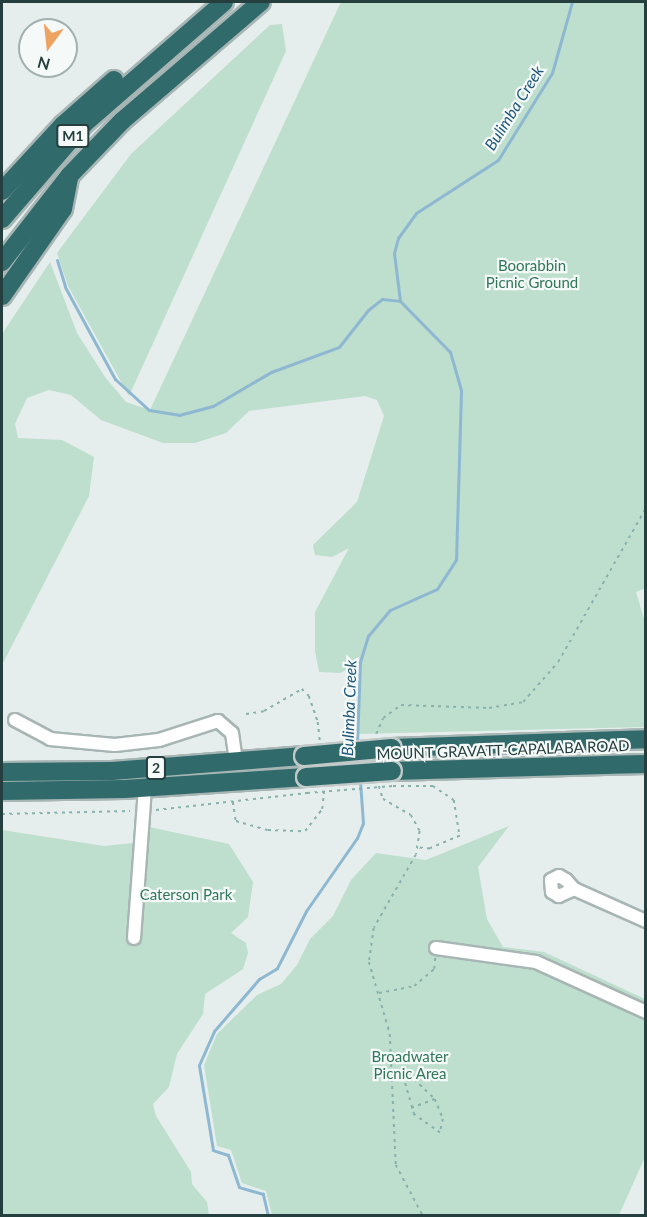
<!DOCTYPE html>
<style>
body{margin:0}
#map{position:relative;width:647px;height:1217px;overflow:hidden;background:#e5eeec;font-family:Lato,sans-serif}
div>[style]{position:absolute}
.green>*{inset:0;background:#bedece}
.stream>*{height:3px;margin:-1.5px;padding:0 1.5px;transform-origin:1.5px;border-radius:1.5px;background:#8eb8d1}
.path>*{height:1.5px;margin-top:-0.75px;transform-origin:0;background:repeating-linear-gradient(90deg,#86b1ad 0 3px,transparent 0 7.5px)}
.roads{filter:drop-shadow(2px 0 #a7b6b4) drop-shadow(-2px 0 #a7b6b4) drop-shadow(0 2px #a7b6b4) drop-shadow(0 -2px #a7b6b4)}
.minor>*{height:12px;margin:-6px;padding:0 6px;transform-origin:6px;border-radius:6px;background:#fff}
.highway>*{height:18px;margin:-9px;padding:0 9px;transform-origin:9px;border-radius:9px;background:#306a6b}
.path-bridge>*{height:1.5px;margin-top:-0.75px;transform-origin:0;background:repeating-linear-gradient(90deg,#86b1ad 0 3px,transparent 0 7.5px)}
.bridges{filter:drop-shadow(2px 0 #c2c9c9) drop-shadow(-2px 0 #c2c9c9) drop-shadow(0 2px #c2c9c9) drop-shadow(0 -2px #c2c9c9)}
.highway-bridge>*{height:18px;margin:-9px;padding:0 9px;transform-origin:9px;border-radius:9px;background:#306a6b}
span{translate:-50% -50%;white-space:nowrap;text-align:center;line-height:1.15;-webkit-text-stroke:4.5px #f5faf9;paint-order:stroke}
.shield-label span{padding:2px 4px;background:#f5faf9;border:2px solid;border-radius:4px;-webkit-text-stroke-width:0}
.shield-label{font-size:14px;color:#243f3e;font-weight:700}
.park-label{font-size:15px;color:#2f765a}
.street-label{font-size:15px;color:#243f3e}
.water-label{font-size:16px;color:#1f577b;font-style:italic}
.frame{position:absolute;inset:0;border:3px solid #243f3e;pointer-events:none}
.north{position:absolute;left:18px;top:18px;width:60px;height:60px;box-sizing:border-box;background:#f5faf9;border:2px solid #a1afae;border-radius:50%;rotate:195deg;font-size:16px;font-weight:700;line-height:24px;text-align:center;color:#243f3e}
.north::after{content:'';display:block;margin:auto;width:21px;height:27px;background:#efa361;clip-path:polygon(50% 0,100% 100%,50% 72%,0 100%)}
</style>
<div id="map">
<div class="green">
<i style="clip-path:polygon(341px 2px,645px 2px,646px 588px,636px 592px,645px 622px,645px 727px,356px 734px,360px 663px,340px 673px,319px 672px,315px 651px,315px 612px,349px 548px,332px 557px,315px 555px,313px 545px,357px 502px,384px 416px,377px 400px,365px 396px,249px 411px,226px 433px,195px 443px,163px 443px,101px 420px,71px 395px,49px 390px,27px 398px,15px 424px,18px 438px,62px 440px,94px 457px,89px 496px,2px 665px,2px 334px,50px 262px,77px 333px,105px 377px,126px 402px,150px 410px)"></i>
<i style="clip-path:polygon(282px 24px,286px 51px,129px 396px,68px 286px,57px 253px,131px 154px,270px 25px)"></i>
<i style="clip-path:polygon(135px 824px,229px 844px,253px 882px,248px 917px,231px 933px,246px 943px,248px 953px,243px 969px,205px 994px,203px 1014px,177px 1054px,169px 1087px,153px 1104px,156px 1116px,191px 1172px,192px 1184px,207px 1202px,209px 1215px,2px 1215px,2px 830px,104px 846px,133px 843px)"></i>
<i style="clip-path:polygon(509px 826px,478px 867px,487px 919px,503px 947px,544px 952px,645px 999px,645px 1157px,619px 1215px,272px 1215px,266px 1191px,242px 1183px,231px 1150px,217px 1146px,204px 1065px,217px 1034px,257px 995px,281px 984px,297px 965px,310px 939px,333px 916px,351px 880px,376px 853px,426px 860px)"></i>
</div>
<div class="stream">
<i style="left:57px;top:260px;width:28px;rotate:73deg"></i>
<i style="left:65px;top:287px;width:105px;rotate:61.5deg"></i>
<i style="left:115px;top:379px;width:46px;rotate:42.4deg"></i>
<i style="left:149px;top:410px;width:30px;rotate:9deg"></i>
<i style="left:179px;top:415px;width:35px;rotate:-15deg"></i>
<i style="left:213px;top:406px;width:67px;rotate:-30.4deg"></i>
<i style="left:271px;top:372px;width:72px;rotate:-20.2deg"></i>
<i style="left:339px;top:347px;width:47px;rotate:-51.9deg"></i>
<i style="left:368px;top:310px;width:18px;rotate:-38deg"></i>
<i style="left:382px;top:299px;width:18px;rotate:6deg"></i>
<i style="left:357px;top:744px;width:82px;rotate:-87.9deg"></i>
<i style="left:360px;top:662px;width:27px;rotate:-73deg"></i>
<i style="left:368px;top:636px;width:34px;rotate:-50deg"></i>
<i style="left:390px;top:610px;width:51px;rotate:-24.1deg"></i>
<i style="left:437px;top:589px;width:35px;rotate:-57deg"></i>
<i style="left:456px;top:560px;width:170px;rotate:-88.3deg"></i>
<i style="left:461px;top:390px;width:40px;rotate:-106deg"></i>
<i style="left:450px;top:352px;width:71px;rotate:-134.4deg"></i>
<i style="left:400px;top:301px;width:48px;rotate:-97.1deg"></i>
<i style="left:394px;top:253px;width:16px;rotate:-75deg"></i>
<i style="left:398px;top:238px;width:31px;rotate:-54deg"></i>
<i style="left:416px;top:213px;width:98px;rotate:-32.9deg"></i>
<i style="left:498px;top:160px;width:102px;rotate:-58.2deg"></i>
<i style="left:552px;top:73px;width:74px;rotate:-74.3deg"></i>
<i style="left:268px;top:1216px;width:23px;rotate:-103deg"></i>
<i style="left:263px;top:1194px;width:25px;rotate:-164deg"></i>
<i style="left:239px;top:1187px;width:34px;rotate:-109deg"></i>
<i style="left:228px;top:1155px;width:16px;rotate:-162deg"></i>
<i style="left:213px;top:1150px;width:86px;rotate:-99.4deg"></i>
<i style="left:199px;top:1065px;width:37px;rotate:-66deg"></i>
<i style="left:214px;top:1031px;width:69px;rotate:-49.1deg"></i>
<i style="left:259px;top:979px;width:21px;rotate:-31deg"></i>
<i style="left:277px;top:968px;width:64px;rotate:-63deg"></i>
<i style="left:306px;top:911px;width:89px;rotate:-55.1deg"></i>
<i style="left:357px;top:838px;width:16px;rotate:-68deg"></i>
<i style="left:363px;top:823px;width:42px;rotate:-94.1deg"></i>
</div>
<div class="path">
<i style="left:246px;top:714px;width:18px;rotate:-9deg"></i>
<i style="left:264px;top:711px;width:44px;rotate:-30.1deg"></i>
<i style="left:302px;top:689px;width:10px;rotate:45deg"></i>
<i style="left:309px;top:696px;width:28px;rotate:71deg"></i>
<i style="left:318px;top:722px;width:19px;rotate:84deg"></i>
<i style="left:376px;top:734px;width:17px;rotate:-66deg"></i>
<i style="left:383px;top:718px;width:22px;rotate:-36deg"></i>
<i style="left:401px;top:705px;width:88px;rotate:2deg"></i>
<i style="left:489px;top:708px;width:35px;rotate:-10deg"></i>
<i style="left:523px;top:702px;width:53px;rotate:-48.8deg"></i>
<i style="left:558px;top:662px;width:177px;rotate:-60.3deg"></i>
<i style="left:379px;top:786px;width:14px;rotate:73deg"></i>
<i style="left:383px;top:799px;width:32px;rotate:30deg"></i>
<i style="left:411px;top:815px;width:18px;rotate:61deg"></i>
<i style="left:420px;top:831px;width:24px;rotate:99deg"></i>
<i style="left:416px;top:855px;width:84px;rotate:119.9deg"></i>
<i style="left:374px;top:928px;width:34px;rotate:98deg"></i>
<i style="left:369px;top:962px;width:75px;rotate:73.7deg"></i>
<i style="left:390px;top:1034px;width:131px;rotate:87.4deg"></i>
<i style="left:396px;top:1165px;width:58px;rotate:62.1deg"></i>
<i style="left:393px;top:786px;width:40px"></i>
<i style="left:433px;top:786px;width:25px;rotate:34deg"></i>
<i style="left:454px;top:800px;width:36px;rotate:81deg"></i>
<i style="left:460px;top:836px;width:33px;rotate:157deg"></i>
<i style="left:430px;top:849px;width:11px;rotate:-175deg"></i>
<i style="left:233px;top:802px;width:19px;rotate:81deg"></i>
<i style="left:236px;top:821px;width:33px;rotate:16deg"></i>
<i style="left:268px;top:830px;width:37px;rotate:2deg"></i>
<i style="left:305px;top:831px;width:28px;rotate:-52deg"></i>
<i style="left:322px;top:809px;width:18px;rotate:-84deg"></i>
<i style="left:156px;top:810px;width:152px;rotate:-6.4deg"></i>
<i style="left:2px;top:814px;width:128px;rotate:-1.3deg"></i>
<i style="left:379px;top:993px;width:36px;rotate:-11deg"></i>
<i style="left:414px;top:986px;width:26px;rotate:-40deg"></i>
<i style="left:434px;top:969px;width:11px;rotate:-85deg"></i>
<i style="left:409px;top:1074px;width:36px;rotate:44deg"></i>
<i style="left:435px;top:1099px;width:22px;rotate:68deg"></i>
<i style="left:443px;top:1119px;width:14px;rotate:102deg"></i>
<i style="left:440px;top:1133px;width:32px;rotate:-145deg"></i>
<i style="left:414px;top:1115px;width:36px;rotate:-106deg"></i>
<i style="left:404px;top:1080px;width:8px;rotate:-50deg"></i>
<i style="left:391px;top:1075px;width:13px;rotate:18deg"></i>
<i style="left:411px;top:1108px;width:25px;rotate:-21deg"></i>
</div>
<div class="roads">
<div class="minor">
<i style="left:15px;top:720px;width:40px;rotate:28deg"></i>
<i style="left:50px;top:739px;width:65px;rotate:5.3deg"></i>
<i style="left:115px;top:745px;width:44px;rotate:-6.5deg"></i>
<i style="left:159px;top:740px;width:62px;rotate:-17.9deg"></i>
<i style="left:218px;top:721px;width:18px;rotate:41deg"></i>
<i style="left:232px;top:733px;width:29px;rotate:82deg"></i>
<i style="left:559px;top:876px;width:8px;rotate:30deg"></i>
<i style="left:566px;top:880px;width:12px;rotate:48deg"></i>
<i style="left:574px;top:889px;width:17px;rotate:155deg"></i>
<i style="left:559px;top:896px;width:8px;rotate:-150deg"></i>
<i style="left:552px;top:892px;width:12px;rotate:-95deg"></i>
<i style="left:551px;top:880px;width:9px;rotate:-27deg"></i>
<i style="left:574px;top:889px;width:79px;rotate:24deg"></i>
<i style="left:134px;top:938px;width:150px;rotate:-85.8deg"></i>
<i style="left:436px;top:948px;width:101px;rotate:8deg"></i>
<i style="left:536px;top:962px;width:121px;rotate:24.4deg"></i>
</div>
<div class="highway">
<i style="left:2px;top:191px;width:90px;rotate:-47.3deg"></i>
<i style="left:63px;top:125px;width:68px;rotate:-41.4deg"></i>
<i style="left:2px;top:219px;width:127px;rotate:-49.2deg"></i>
<i style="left:85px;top:123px;width:184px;rotate:-41deg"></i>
<i style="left:2px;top:262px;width:110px;rotate:-52deg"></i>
<i style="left:70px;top:175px;width:75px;rotate:-46.1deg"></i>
<i style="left:122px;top:121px;width:183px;rotate:-40.6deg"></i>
<i style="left:2px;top:296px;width:106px;rotate:-55deg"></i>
<i style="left:63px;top:209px;width:33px;rotate:-79deg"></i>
<i style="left:392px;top:748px;width:254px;rotate:-2deg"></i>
<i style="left:392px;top:771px;width:254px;rotate:-1.6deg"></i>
<i style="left:2px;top:772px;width:110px;rotate:-0.5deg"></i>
<i style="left:112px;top:771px;width:193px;rotate:-4.5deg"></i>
<i style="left:2px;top:791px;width:122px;rotate:-0.9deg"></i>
<i style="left:124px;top:789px;width:182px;rotate:-3.8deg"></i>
</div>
</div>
<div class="path-bridge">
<i style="left:307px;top:793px;width:86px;rotate:-4.7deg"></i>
</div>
<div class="bridges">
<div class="highway-bridge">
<i style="left:304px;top:756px;width:88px;rotate:-5.2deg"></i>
<i style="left:306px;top:777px;width:86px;rotate:-4deg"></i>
</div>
</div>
<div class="shield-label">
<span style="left:73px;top:136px">M1</span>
<span style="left:156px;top:768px">2</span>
</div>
<div class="park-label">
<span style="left:532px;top:274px">Boorabbin<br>Picnic Ground</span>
<span style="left:186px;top:895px">Caterson Park</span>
<span style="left:410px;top:1065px">Broadwater<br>Picnic Area</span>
</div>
<div class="street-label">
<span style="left:503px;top:750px;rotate:-2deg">MOUNT GRAVATT-CAPALABA ROAD</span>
</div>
<div class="water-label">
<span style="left:514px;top:108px;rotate:-58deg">Bulimba Creek</span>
<span style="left:349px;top:708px;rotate:-88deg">Bulimba Creek</span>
</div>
<div class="frame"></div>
<div class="north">N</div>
</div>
